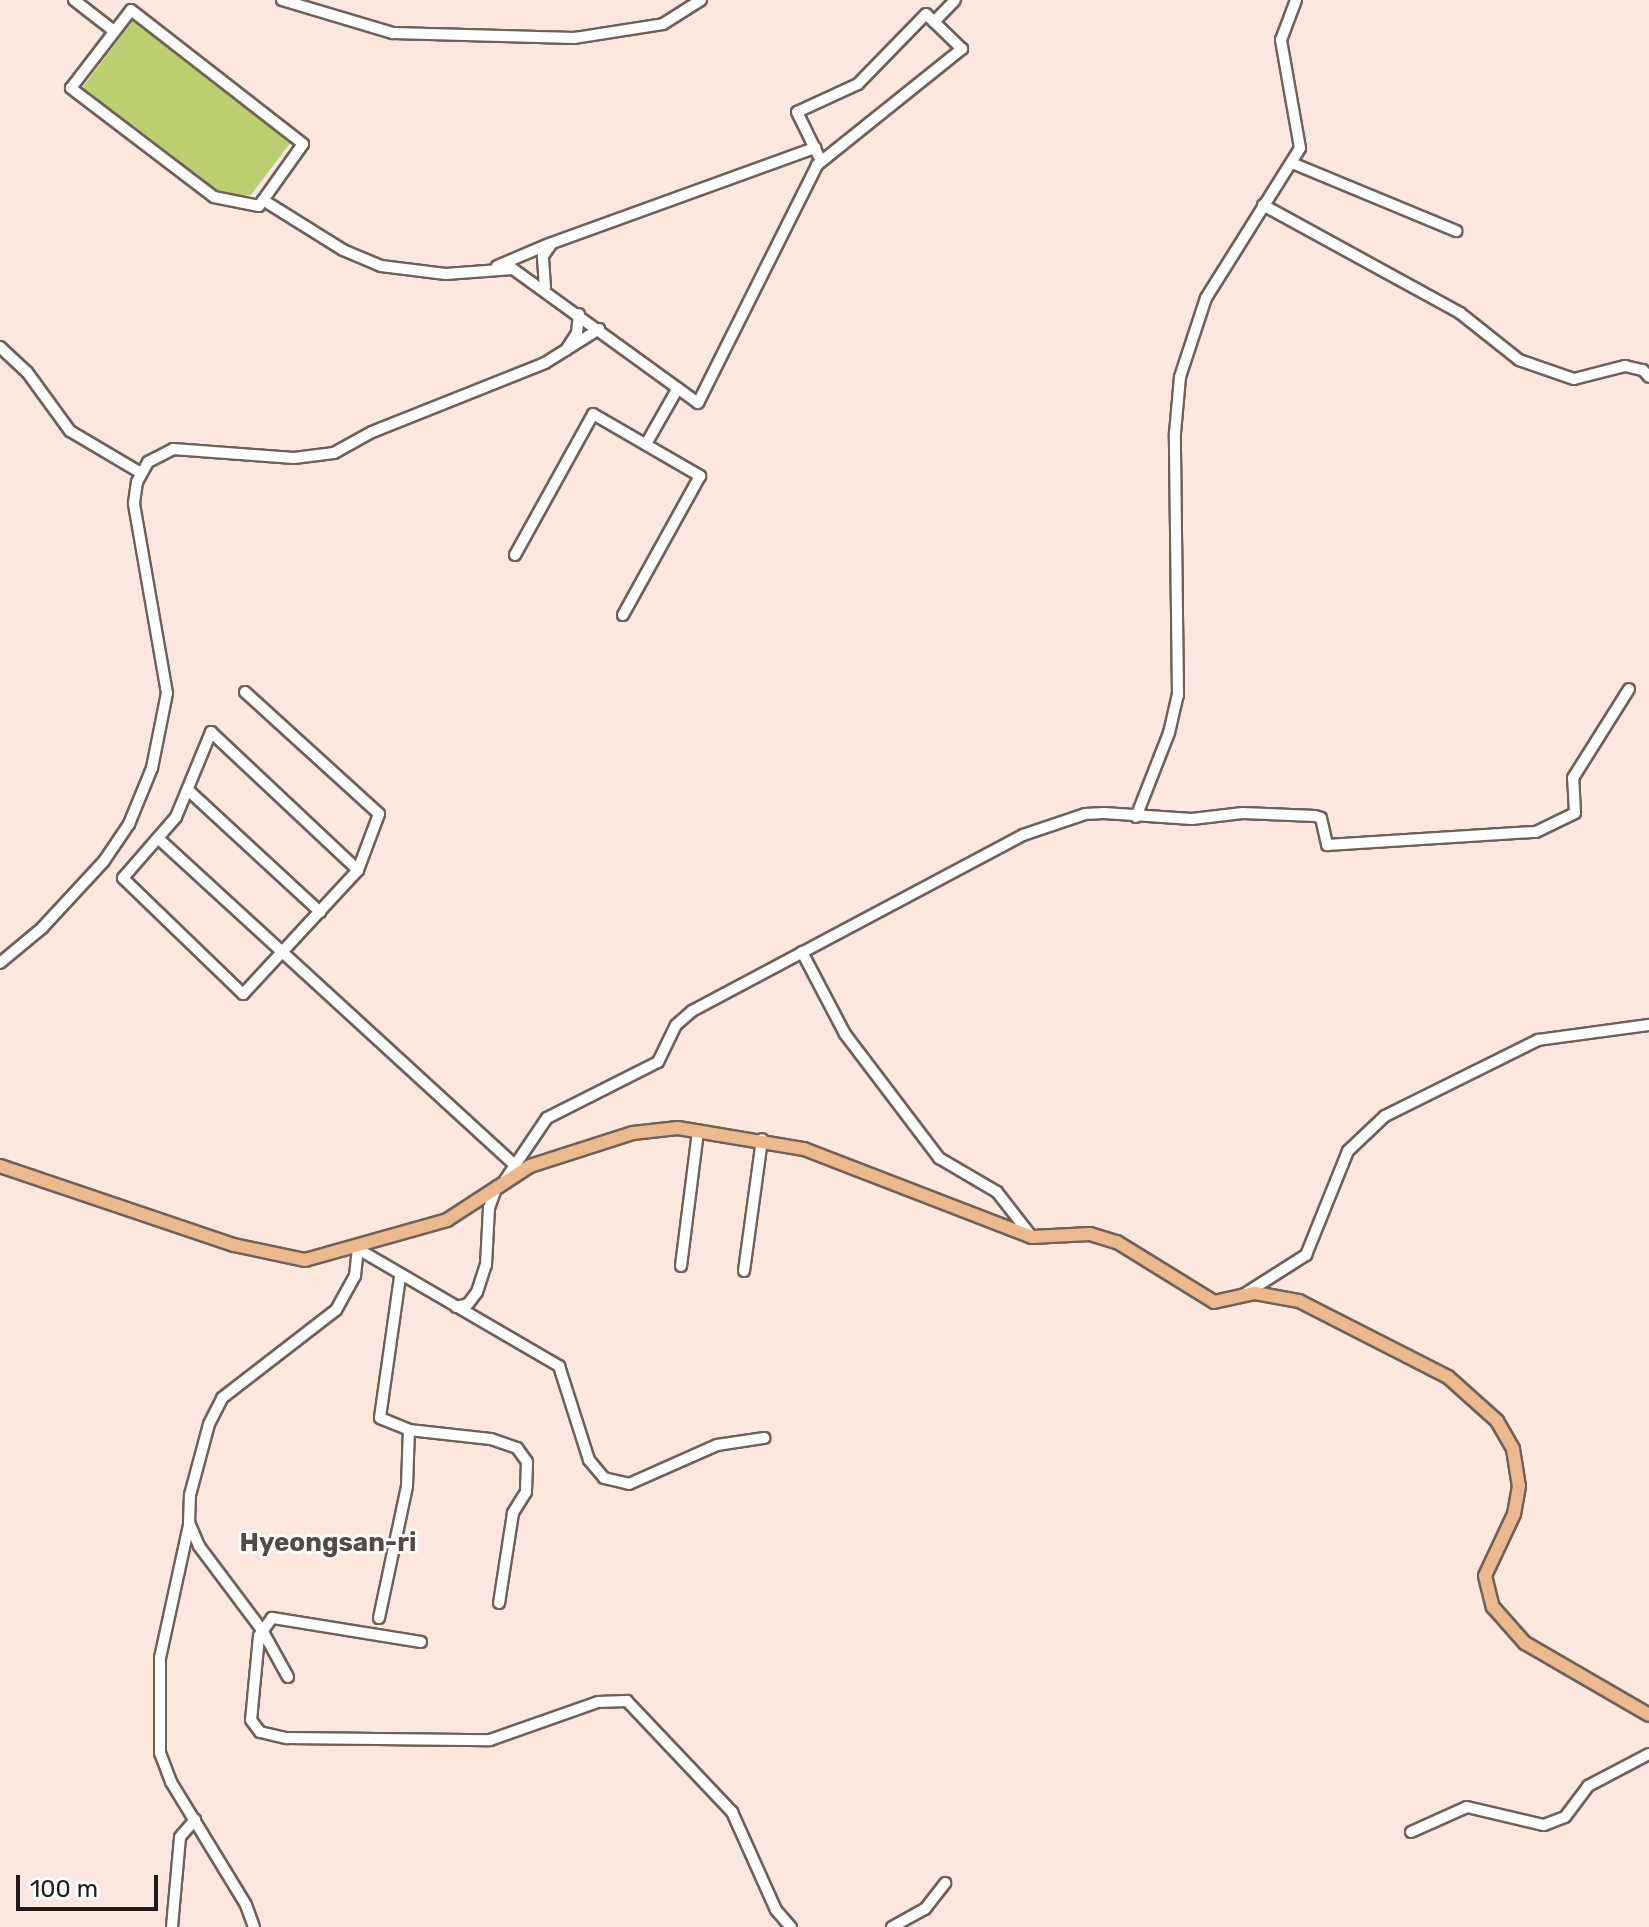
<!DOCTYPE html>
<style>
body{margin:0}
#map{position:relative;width:1649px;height:1927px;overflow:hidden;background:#fae8df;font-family:Rubik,sans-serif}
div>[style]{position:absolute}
.green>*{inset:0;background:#bbcf70}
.roads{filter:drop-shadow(2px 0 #6f6058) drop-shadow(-2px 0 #6f6058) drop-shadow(0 2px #6f6058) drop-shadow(0 -2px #6f6058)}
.minor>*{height:10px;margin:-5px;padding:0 5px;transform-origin:5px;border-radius:5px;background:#fff}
.major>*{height:12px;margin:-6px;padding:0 6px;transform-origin:6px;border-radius:6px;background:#ecb98e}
span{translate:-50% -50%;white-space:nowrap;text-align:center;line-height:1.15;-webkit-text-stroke:6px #fff;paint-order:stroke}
.quarter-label{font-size:26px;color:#574941;font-weight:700}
.scale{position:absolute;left:16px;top:1875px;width:142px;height:36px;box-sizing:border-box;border:4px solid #211b18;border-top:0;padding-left:10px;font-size:24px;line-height:28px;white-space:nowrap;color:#211b18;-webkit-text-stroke:6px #fff;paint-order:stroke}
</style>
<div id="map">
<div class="green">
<i style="clip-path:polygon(134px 19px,291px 142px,251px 195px,237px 197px,211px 189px,82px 88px)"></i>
</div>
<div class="roads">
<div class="minor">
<i style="left:74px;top:0;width:51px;rotate:37.8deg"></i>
<i style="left:282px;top:0;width:116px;rotate:16.6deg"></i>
<i style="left:393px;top:33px;width:181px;rotate:1.6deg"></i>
<i style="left:574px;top:38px;width:90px;rotate:-8.9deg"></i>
<i style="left:663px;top:24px;width:45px;rotate:-32.3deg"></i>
<i style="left:131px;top:10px;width:218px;rotate:37.9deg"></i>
<i style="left:303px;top:144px;width:76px;rotate:125.4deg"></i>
<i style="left:259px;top:206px;width:46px;rotate:-168.7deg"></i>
<i style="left:214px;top:197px;width:180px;rotate:-142.7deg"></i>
<i style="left:71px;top:88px;width:98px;rotate:-52.4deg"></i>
<i style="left:934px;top:22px;width:30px;rotate:-46deg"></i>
<i style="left:1292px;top:163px;width:178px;rotate:22.5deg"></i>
<i style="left:263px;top:200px;width:94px;rotate:32deg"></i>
<i style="left:343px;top:250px;width:41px;rotate:22.8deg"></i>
<i style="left:381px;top:266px;width:65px;rotate:7deg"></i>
<i style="left:446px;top:274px;width:67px;rotate:-4.3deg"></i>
<i style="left:513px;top:269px;width:228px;rotate:35.9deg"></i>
<i style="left:698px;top:403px;width:266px;rotate:-63.4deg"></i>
<i style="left:817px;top:165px;width:186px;rotate:-38.7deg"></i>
<i style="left:962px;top:49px;width:50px;rotate:-135.8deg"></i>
<i style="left:926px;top:14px;width:98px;rotate:134.2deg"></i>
<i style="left:858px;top:84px;width:67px;rotate:155.3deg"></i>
<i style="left:797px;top:112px;width:55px;rotate:63.9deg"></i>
<i style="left:1263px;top:205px;width:225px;rotate:28.7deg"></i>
<i style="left:1460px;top:313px;width:75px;rotate:38.5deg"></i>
<i style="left:1519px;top:360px;width:58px;rotate:19.1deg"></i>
<i style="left:1574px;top:379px;width:53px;rotate:-14.3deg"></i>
<i style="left:1625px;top:366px;width:18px;rotate:13deg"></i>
<i style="left:1643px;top:370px;width:9px;rotate:49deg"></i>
<i style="left:497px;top:266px;width:56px;rotate:-22.9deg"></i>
<i style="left:545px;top:287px;width:31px;rotate:-94deg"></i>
<i style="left:543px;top:256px;width:16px;rotate:-55deg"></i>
<i style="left:552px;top:243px;width:280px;rotate:-19.9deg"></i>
<i style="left:0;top:347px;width:37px;rotate:43deg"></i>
<i style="left:27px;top:372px;width:73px;rotate:53.9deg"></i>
<i style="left:70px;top:431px;width:82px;rotate:30.6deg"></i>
<i style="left:566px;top:350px;width:20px;rotate:-57deg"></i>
<i style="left:577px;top:333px;width:19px;rotate:-84deg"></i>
<i style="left:646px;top:444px;width:64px;rotate:-60.3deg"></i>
<i style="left:515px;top:555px;width:161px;rotate:-61deg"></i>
<i style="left:593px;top:414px;width:124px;rotate:30.1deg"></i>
<i style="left:700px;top:476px;width:159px;rotate:119deg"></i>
<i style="left:245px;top:692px;width:181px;rotate:42.3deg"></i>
<i style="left:379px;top:814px;width:60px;rotate:110.6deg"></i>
<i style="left:358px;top:870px;width:169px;rotate:132.8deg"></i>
<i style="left:243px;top:994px;width:167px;rotate:-136deg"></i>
<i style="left:123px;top:878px;width:81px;rotate:-49deg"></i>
<i style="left:176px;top:817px;width:92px;rotate:-67.6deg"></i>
<i style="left:211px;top:732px;width:202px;rotate:43.2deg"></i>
<i style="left:188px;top:790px;width:180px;rotate:42.7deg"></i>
<i style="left:1136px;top:817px;width:90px;rotate:-68.6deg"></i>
<i style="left:1169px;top:733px;width:39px;rotate:-77deg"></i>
<i style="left:1178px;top:695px;width:262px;rotate:-90.7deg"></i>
<i style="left:1175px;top:433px;width:56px;rotate:-84.9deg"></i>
<i style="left:1180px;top:377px;width:83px;rotate:-71.8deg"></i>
<i style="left:1206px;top:298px;width:177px;rotate:-57.9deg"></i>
<i style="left:1300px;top:148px;width:110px;rotate:-100deg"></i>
<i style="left:1281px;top:40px;width:43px;rotate:-69.4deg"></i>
<i style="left:160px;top:840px;width:480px;rotate:42.5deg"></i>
<i style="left:802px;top:952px;width:93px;rotate:62.3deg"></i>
<i style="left:845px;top:1034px;width:156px;rotate:52.8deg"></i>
<i style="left:939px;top:1158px;width:67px;rotate:30.4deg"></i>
<i style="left:997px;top:1192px;width:57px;rotate:52.1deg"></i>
<i style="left:0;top:963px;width:55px;rotate:-39.8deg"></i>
<i style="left:42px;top:928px;width:91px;rotate:-47.2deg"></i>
<i style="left:104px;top:861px;width:45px;rotate:-56deg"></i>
<i style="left:129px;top:824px;width:61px;rotate:-67.7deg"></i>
<i style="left:152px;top:768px;width:76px;rotate:-78.7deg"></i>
<i style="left:167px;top:693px;width:193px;rotate:-99.9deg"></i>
<i style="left:134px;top:503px;width:21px;rotate:-82deg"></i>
<i style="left:137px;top:482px;width:23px;rotate:-61deg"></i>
<i style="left:148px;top:462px;width:28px;rotate:-27deg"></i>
<i style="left:173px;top:449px;width:121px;rotate:4.3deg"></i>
<i style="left:294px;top:458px;width:40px;rotate:-7.1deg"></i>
<i style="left:334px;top:453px;width:43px;rotate:-28.9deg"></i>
<i style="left:372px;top:432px;width:186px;rotate:-21.7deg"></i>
<i style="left:545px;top:363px;width:64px;rotate:-32.2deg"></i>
<i style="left:505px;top:1180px;width:75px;rotate:-55.9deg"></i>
<i style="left:547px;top:1118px;width:124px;rotate:-26.8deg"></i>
<i style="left:658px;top:1062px;width:41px;rotate:-64.1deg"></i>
<i style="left:676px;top:1025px;width:21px;rotate:-41deg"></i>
<i style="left:692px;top:1011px;width:375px;rotate:-28deg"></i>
<i style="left:1023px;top:835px;width:65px;rotate:-18.7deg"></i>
<i style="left:1085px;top:814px;width:19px;rotate:-3deg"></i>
<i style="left:1104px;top:813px;width:88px;rotate:3.9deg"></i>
<i style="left:1192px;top:819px;width:51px;rotate:-6.7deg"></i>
<i style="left:1243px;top:813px;width:72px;rotate:2.4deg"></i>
<i style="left:1315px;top:816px;width:6px;rotate:18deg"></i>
<i style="left:1321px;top:818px;width:28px;rotate:77deg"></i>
<i style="left:1327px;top:845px;width:209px;rotate:-3.6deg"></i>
<i style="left:1536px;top:832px;width:43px;rotate:-26deg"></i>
<i style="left:1575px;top:813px;width:35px;rotate:-93deg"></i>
<i style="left:1573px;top:778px;width:105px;rotate:-57.8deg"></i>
<i style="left:681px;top:1266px;width:136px;rotate:-82.8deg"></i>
<i style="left:744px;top:1271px;width:133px;rotate:-82.2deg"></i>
<i style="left:400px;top:1277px;width:142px;rotate:98.1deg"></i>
<i style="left:380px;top:1418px;width:31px;rotate:22deg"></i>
<i style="left:409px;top:1430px;width:82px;rotate:6.3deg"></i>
<i style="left:491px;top:1439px;width:28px;rotate:19deg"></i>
<i style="left:517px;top:1448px;width:17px;rotate:54deg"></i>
<i style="left:527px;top:1462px;width:30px;rotate:92deg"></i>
<i style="left:526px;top:1492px;width:25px;rotate:122deg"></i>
<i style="left:513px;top:1513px;width:91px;rotate:98.8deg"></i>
<i style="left:1243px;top:1295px;width:75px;rotate:-32.4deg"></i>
<i style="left:1306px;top:1255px;width:112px;rotate:-68deg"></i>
<i style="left:1348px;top:1151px;width:51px;rotate:-43.4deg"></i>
<i style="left:1385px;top:1116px;width:171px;rotate:-26.4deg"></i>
<i style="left:1538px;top:1040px;width:112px;rotate:-7.7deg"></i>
<i style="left:456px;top:1307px;width:12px;rotate:-14deg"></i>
<i style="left:468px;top:1304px;width:15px;rotate:-53deg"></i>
<i style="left:477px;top:1292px;width:28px;rotate:-72deg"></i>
<i style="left:486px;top:1265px;width:57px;rotate:-87deg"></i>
<i style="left:489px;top:1208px;width:23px;rotate:-70deg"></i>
<i style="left:189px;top:1525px;width:136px;rotate:102.3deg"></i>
<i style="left:160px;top:1658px;width:95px;rotate:90deg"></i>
<i style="left:160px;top:1753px;width:31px;rotate:69deg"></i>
<i style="left:171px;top:1782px;width:144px;rotate:58.6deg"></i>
<i style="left:246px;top:1905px;width:23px;rotate:70deg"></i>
<i style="left:379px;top:1618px;width:135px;rotate:-78deg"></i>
<i style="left:407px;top:1486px;width:56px;rotate:-88deg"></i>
<i style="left:421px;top:1642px;width:151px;rotate:-170.8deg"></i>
<i style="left:272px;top:1618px;width:22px;rotate:126deg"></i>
<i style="left:259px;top:1636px;width:84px;rotate:95.4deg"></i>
<i style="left:251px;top:1720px;width:15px;rotate:53deg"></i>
<i style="left:260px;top:1732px;width:28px;rotate:13deg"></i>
<i style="left:287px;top:1738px;width:203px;rotate:0.6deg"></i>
<i style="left:490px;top:1740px;width:114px;rotate:-19.4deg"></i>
<i style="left:598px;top:1702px;width:29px;rotate:-2deg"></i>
<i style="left:627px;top:1701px;width:153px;rotate:46.6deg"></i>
<i style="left:732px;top:1812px;width:107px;rotate:65.8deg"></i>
<i style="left:776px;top:1910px;width:23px;rotate:49deg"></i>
<i style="left:288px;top:1677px;width:54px;rotate:-119deg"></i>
<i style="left:262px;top:1630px;width:105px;rotate:-126.9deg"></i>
<i style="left:199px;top:1546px;width:25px;rotate:-113deg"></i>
<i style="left:189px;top:1523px;width:28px;rotate:-88deg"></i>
<i style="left:190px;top:1495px;width:73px;rotate:-75deg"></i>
<i style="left:209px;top:1424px;width:29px;rotate:-63deg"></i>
<i style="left:222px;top:1398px;width:144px;rotate:-37.7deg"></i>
<i style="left:336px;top:1310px;width:39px;rotate:-61deg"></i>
<i style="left:355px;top:1276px;width:27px;rotate:-84deg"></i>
<i style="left:358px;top:1249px;width:233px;rotate:30.2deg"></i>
<i style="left:559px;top:1366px;width:99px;rotate:72.3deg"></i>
<i style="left:589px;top:1460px;width:23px;rotate:50deg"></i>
<i style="left:604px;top:1478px;width:26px;rotate:13deg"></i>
<i style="left:629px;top:1484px;width:96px;rotate:-23.9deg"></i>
<i style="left:717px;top:1445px;width:48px;rotate:-8.5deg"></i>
<i style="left:1411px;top:1832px;width:61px;rotate:-24.1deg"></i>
<i style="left:1467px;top:1807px;width:79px;rotate:13.2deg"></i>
<i style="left:1544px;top:1825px;width:22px;rotate:-21deg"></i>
<i style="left:1565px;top:1817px;width:39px;rotate:-53deg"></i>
<i style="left:1588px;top:1786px;width:69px;rotate:-27.7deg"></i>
<i style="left:172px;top:1927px;width:90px;rotate:-84.9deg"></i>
<i style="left:180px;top:1837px;width:23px;rotate:-49deg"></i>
<i style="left:892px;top:1927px;width:38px;rotate:-29deg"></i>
<i style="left:925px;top:1909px;width:33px;rotate:-52deg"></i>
</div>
<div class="major">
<i style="left:0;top:1166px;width:247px;rotate:18.7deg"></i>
<i style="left:234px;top:1245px;width:73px;rotate:11.9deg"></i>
<i style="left:305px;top:1260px;width:148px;rotate:-15.7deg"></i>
<i style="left:447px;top:1220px;width:99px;rotate:-33deg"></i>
<i style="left:530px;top:1166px;width:108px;rotate:-17.8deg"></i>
<i style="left:633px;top:1133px;width:45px;rotate:-6.3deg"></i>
<i style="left:678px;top:1128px;width:128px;rotate:9.5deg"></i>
<i style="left:804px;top:1149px;width:244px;rotate:21.1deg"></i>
<i style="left:1032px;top:1237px;width:58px;rotate:-3deg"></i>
<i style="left:1090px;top:1234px;width:28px;rotate:17deg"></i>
<i style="left:1117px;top:1242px;width:114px;rotate:31.7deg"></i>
<i style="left:1214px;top:1302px;width:42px;rotate:-12.4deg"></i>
<i style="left:1255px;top:1293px;width:45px;rotate:10.3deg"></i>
<i style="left:1299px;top:1301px;width:167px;rotate:27deg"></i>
<i style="left:1448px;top:1377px;width:66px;rotate:41.9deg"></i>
<i style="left:1497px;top:1421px;width:32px;rotate:60deg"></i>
<i style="left:1513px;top:1449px;width:37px;rotate:81deg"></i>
<i style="left:1519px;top:1486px;width:28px;rotate:100deg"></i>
<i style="left:1514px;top:1514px;width:68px;rotate:115.1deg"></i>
<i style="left:1485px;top:1576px;width:32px;rotate:76deg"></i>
<i style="left:1493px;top:1607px;width:48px;rotate:48.4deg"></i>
<i style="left:1525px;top:1643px;width:143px;rotate:30.1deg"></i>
</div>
</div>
<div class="quarter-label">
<span style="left:328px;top:1543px">Hyeongsan-ri</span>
</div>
<div class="scale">100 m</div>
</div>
